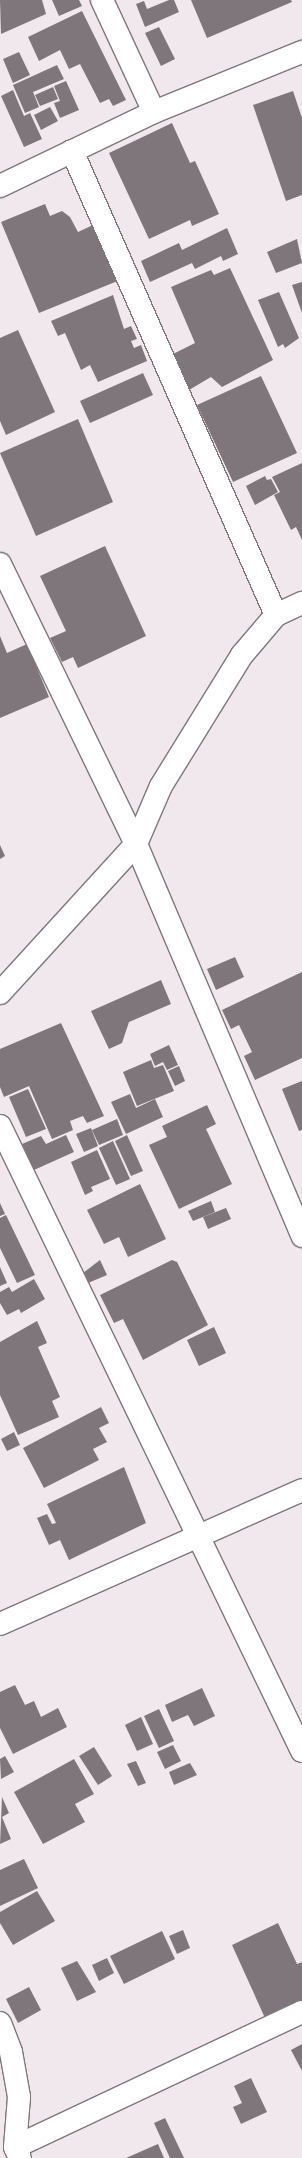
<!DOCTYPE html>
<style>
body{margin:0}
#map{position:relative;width:302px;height:2158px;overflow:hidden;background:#f0e8ed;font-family:"Roboto Condensed",sans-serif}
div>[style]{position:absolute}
.building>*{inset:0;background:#7e767b}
.roads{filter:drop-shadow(1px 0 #7f777c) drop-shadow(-1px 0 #7f777c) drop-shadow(0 1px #7f777c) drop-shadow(0 -1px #7f777c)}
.minor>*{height:22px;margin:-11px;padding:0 11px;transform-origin:11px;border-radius:11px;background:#fff}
span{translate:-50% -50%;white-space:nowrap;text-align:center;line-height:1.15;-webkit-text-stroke:3px #fff;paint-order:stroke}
</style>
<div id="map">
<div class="building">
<i style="clip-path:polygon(0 0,42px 0,46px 14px,1px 34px)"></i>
<i style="clip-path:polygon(52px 0,79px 0,82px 6px,59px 16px)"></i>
<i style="clip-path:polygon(169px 0,174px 0,179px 12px,145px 27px,136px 4px,144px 1px,147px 9px)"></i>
<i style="clip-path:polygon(191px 0,291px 0,292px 2px,207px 38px)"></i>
<i style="clip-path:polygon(82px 11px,126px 100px,113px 106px,109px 99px,100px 103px,80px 64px,69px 69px,60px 50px,39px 61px,28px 37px)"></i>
<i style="clip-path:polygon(159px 27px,175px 59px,161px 66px,145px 33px)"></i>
<i style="clip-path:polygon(19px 52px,30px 75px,13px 83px,3px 59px)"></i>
<i style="clip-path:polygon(57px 65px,64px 79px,33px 92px,39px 107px,25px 113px,13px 85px)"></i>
<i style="clip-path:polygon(66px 81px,79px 110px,60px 118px,54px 103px,60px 101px,54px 86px)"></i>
<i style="clip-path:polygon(53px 87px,58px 99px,40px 106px,35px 95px)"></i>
<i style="clip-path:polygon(13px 90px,24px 116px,30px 113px,42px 139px,24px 147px,1px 96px)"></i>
<i style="clip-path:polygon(293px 91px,302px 118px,302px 195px,286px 201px,253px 105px)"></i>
<i style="clip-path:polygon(50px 107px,58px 121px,41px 130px,34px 115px)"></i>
<i style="clip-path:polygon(172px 123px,190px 163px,195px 161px,219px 214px,192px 226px,190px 220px,149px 239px,109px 153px)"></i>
<i style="clip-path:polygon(45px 204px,50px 216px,62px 211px,70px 217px,78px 232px,93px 225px,120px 280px,39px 313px,1px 222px)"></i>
<i style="clip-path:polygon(227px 228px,238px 254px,223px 261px,221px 256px,195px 269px,192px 263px,150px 282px,141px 261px,179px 243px,182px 250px)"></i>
<i style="clip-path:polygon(297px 239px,302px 263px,276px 273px,267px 252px)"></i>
<i style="clip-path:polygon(230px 268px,273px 360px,222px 387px,211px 377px,189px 390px,171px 355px,195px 343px,171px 287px,211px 270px,214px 275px)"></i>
<i style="clip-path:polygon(302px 282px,302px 313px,292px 285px)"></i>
<i style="clip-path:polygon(279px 292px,299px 338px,285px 348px,283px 344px,278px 347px,258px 300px)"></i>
<i style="clip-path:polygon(113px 295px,124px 329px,131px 326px,137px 339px,131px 341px,134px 348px,141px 345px,147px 361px,98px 382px,90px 365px,81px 370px,65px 333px,58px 336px,51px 321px)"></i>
<i style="clip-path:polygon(18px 330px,55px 412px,6px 435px,0 421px,0 338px)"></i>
<i style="clip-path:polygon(143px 373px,153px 395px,90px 423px,80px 401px)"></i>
<i style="clip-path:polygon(261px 376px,297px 453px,233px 482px,197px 405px)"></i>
<i style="clip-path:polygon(78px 419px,113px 502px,36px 536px,0 453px)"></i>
<i style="clip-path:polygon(302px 463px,302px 540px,296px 527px,291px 530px,274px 495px,280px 492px,272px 477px)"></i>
<i style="clip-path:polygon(265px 476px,267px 480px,271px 479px,278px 492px,255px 505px,246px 486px)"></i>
<i style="clip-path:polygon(105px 546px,146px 636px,78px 668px,73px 657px,62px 662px,50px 638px,66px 631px,40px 576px)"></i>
<i style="clip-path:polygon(0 636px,7px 653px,27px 644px,49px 697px,0 718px)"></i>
<i style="clip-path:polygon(0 845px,5px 856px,0 859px)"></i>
<i style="clip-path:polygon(235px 957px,244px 977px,216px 990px,207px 969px)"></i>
<i style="clip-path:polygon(302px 972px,302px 1058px,255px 1080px,244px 1056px,252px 1052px,239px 1025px,231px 1029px,222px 1010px)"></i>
<i style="clip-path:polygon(161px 980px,171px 1004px,129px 1022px,122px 1043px,109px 1049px,91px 1011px)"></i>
<i style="clip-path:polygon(61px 1023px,104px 1116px,87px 1123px,83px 1116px,70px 1121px,73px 1130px,52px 1139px,29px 1086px,4px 1097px,0 1087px,0 1049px)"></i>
<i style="clip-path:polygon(169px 1045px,178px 1065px,167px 1070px,163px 1062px,155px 1066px,150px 1054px)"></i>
<i style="clip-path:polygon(151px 1060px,154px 1068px,163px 1065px,174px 1091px,137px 1106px,123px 1072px)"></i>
<i style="clip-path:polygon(179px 1066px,185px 1081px,175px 1086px,168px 1071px)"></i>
<i style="clip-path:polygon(302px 1081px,302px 1130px,299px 1131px,282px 1089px)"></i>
<i style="clip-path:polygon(28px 1089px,46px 1129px,26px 1137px,9px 1097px)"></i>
<i style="clip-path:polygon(130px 1094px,136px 1108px,155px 1099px,163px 1117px,126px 1134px,111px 1102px)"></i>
<i style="clip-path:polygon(207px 1105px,216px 1124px,206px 1129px,232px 1184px,179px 1209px,149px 1145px,167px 1137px,162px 1126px)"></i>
<i style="clip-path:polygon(117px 1119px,123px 1135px,99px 1145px,92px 1130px)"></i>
<i style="clip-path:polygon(91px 1128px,98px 1146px,84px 1152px,76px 1134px)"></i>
<i style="clip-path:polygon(66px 1135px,74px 1152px,34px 1170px,22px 1144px,41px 1136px,46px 1144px)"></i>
<i style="clip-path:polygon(127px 1135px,143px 1171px,131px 1176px,115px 1141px)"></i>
<i style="clip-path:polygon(113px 1141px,130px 1179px,116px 1185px,99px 1148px)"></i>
<i style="clip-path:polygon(97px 1150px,110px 1179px,91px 1187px,93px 1191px,85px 1195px,71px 1162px)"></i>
<i style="clip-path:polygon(140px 1184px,166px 1239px,128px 1257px,119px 1237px,104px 1244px,87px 1210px)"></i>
<i style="clip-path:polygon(211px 1201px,215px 1212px,193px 1221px,188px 1211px)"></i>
<i style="clip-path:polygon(0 1203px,5px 1214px,0 1216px)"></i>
<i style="clip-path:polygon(226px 1208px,231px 1219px,208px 1229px,203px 1217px)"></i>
<i style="clip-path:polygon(6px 1215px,35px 1275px,17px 1283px,0 1248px,0 1218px)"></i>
<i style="clip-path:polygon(100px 1260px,107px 1275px,88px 1283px,83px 1273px)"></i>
<i style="clip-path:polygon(172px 1260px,177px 1262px,208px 1325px,143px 1360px,123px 1319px,114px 1323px,100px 1295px)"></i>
<i style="clip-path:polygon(0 1267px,7px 1283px,0 1286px)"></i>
<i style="clip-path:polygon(34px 1279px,45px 1299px,21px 1313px,19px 1309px,7px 1315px,0 1303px,0 1292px,9px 1287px,12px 1292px)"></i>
<i style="clip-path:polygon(37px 1321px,47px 1343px,38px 1347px,60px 1397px,52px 1401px,59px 1417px,18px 1435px,0 1395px,0 1342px)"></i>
<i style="clip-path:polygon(214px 1327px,226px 1353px,199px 1366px,187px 1340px)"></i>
<i style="clip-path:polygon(101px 1407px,109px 1423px,99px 1428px,107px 1442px,93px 1449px,99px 1460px,44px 1488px,23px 1448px)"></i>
<i style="clip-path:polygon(14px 1432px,20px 1445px,7px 1451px,1px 1439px)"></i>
<i style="clip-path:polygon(124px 1467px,146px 1523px,69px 1560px,60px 1540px,49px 1545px,37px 1518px,47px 1514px,52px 1524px,56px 1523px,47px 1504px)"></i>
<i style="clip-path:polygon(15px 1685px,25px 1705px,34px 1701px,41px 1717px,58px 1708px,67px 1727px,13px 1754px,0 1728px,0 1692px)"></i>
<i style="clip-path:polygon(202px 1688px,215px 1716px,194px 1726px,188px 1715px,172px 1722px,165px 1705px)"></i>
<i style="clip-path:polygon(159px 1709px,174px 1741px,159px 1748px,144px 1716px)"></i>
<i style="clip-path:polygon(141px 1717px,153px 1744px,137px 1751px,125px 1725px)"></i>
<i style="clip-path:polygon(173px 1745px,181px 1761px,165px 1769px,157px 1752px)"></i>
<i style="clip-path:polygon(94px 1747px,112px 1776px,98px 1785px,79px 1756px)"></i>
<i style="clip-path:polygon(5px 1756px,14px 1772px,1px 1779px,0 1759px)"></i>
<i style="clip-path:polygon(74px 1759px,94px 1794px,75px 1804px,85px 1822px,43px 1844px,14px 1792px)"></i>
<i style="clip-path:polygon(136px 1761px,146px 1783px,138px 1786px,127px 1764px)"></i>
<i style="clip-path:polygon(190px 1763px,197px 1775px,174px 1785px,169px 1772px)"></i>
<i style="clip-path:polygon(2px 1797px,9px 1813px,2px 1817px,11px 1839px,0 1844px)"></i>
<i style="clip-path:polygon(24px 1859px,38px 1888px,0 1906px,0 1870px)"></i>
<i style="clip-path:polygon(37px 1891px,55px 1921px,13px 1945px,0 1923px,0 1912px)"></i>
<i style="clip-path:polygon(278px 1923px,297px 1964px,302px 1962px,302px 2002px,265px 2018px,232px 1945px)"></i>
<i style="clip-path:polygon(183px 1930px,190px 1948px,177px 1954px,169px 1936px)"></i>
<i style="clip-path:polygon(162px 1931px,175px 1959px,124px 1984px,110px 1956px)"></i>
<i style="clip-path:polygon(107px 1958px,114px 1973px,99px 1981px,92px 1965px)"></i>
<i style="clip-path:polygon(77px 1961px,96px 1992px,77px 2001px,61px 1968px)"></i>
<i style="clip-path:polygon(29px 1987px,41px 2010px,18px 2023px,6px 1999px)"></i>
<i style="clip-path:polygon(302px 2044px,302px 2071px,291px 2050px)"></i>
<i style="clip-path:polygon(251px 2078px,267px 2112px,241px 2124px,233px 2107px,242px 2103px,234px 2086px)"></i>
<i style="clip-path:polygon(165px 2118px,184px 2158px,170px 2158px,154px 2123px)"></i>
<i style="clip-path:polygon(158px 2144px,164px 2158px,126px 2158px)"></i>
</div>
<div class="roads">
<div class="minor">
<i style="left:102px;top:0;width:123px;rotate:65.1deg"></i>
<i style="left:72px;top:151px;width:507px;rotate:66.27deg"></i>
<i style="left:0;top:186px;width:171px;rotate:-25.7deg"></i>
<i style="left:154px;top:112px;width:160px;rotate:-22.1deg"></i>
<i style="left:0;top:564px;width:311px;rotate:64.1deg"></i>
<i style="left:136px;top:844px;width:426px;rotate:67deg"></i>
<i style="left:0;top:993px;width:202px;rotate:-47.6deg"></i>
<i style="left:136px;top:844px;width:63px;rotate:-66.7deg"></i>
<i style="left:161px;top:786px;width:154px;rotate:-58.3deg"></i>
<i style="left:242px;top:655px;width:52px;rotate:-49.6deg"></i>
<i style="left:276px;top:615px;width:29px;rotate:-25deg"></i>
<i style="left:0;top:1126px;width:694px;rotate:64.21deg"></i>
<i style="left:0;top:1624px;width:330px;rotate:-23.9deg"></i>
<i style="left:0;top:2023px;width:31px;rotate:69deg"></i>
<i style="left:11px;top:2052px;width:46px;rotate:79.9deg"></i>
<i style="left:19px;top:2097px;width:50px;rotate:94.6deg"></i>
<i style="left:15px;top:2147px;width:12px;rotate:66deg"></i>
<i style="left:15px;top:2147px;width:317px;rotate:-25.2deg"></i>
</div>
</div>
</div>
